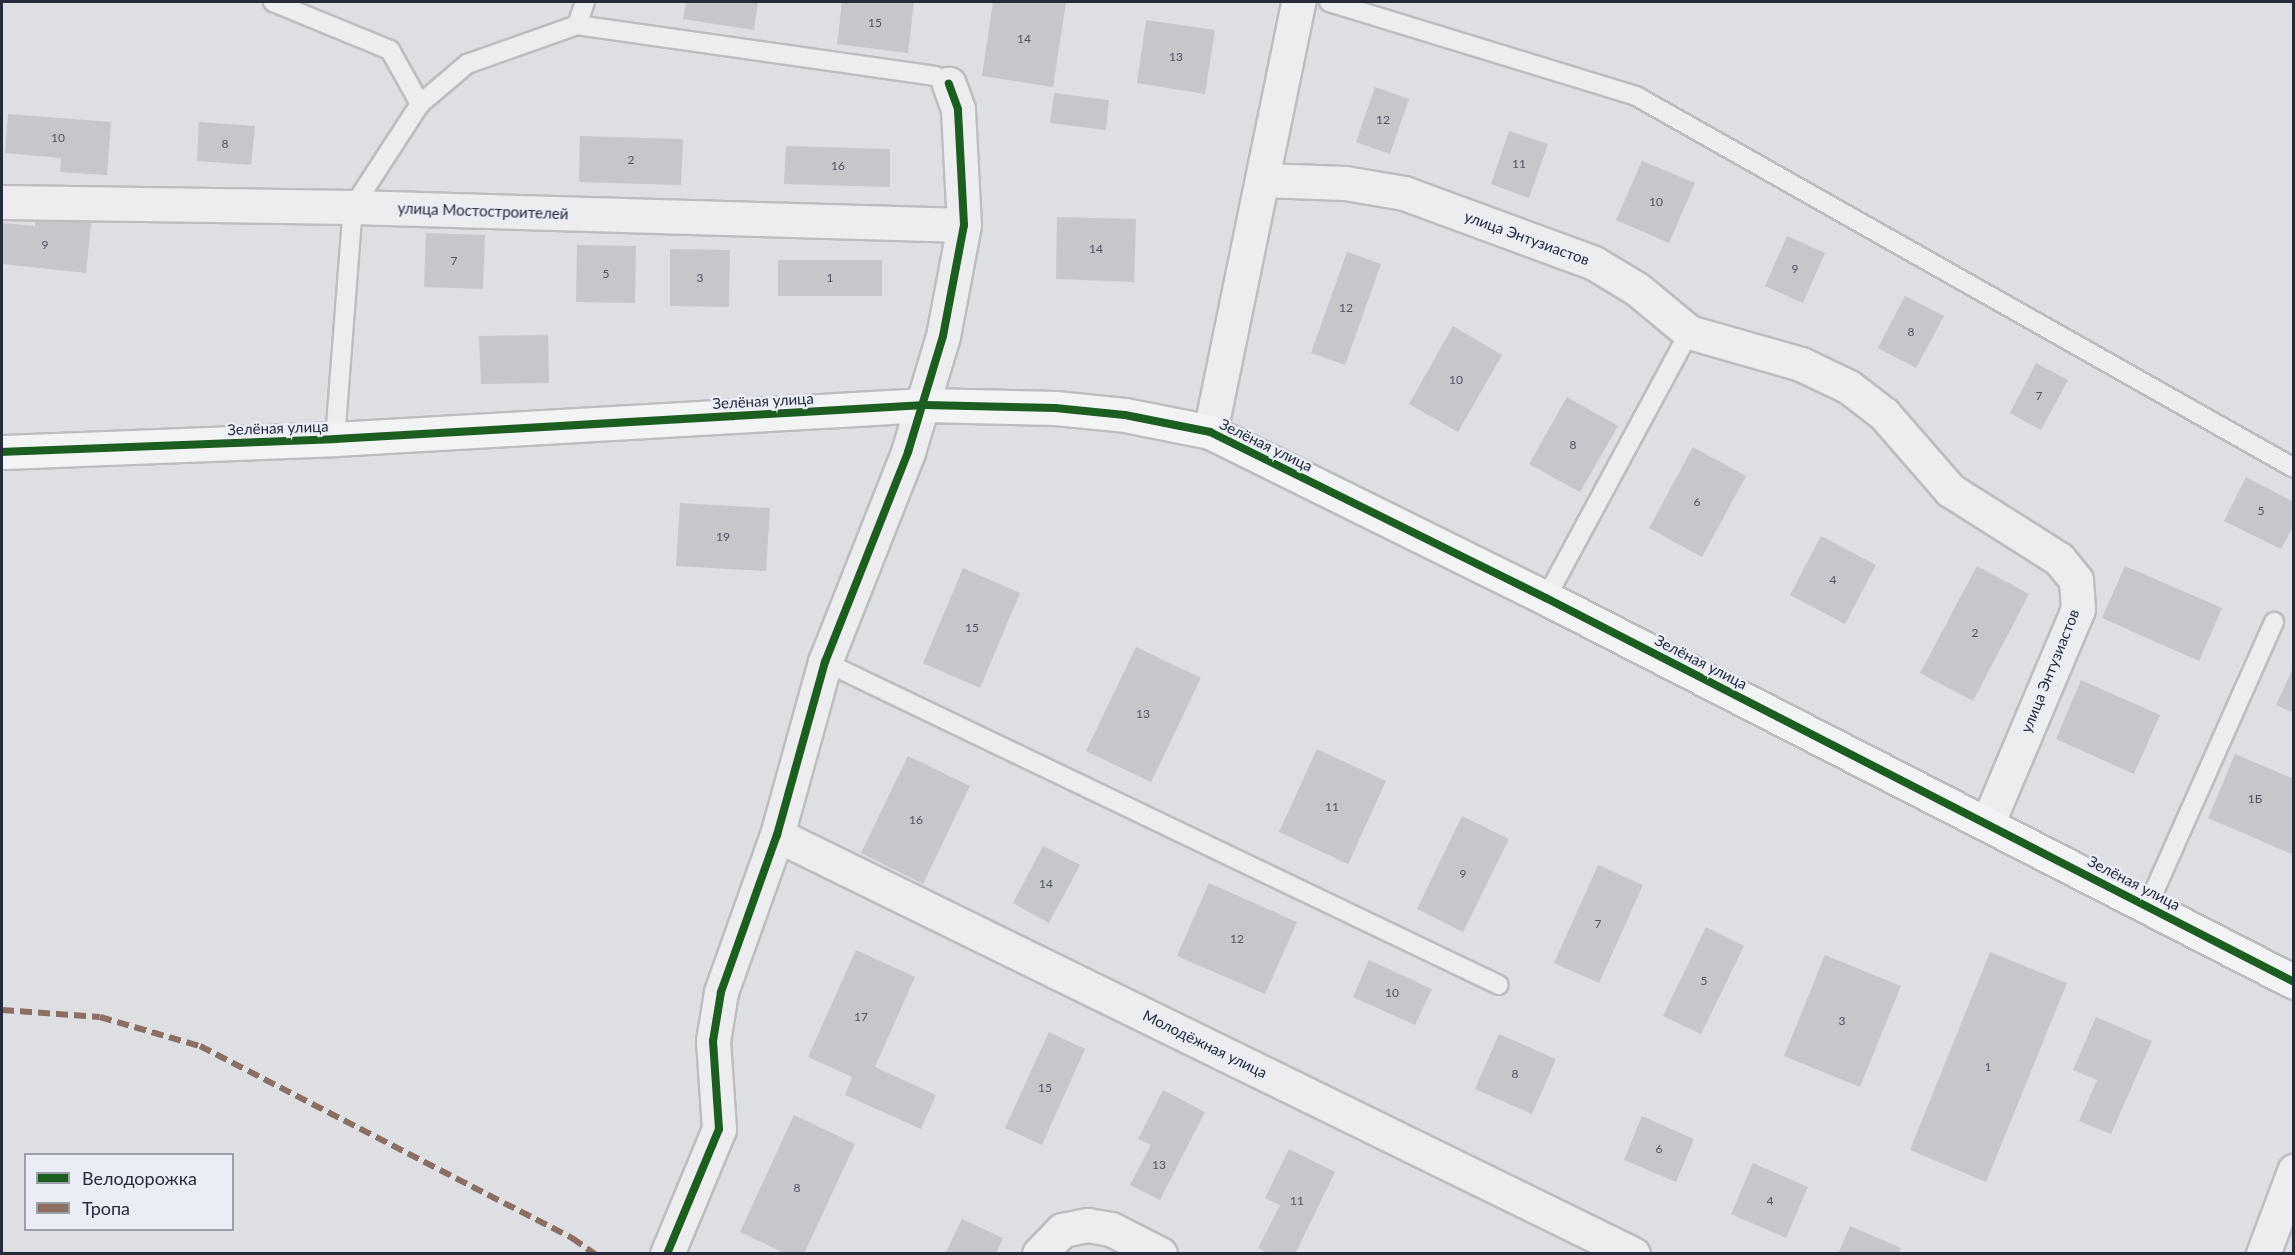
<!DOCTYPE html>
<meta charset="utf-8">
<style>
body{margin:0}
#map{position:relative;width:2295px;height:1255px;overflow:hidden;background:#dedfe3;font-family:Lato,sans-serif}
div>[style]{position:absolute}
.building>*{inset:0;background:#c6c7cb}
.roads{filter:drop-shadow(2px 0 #bcbdc1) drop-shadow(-2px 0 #bcbdc1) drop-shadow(0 2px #bcbdc1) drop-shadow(0 -2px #bcbdc1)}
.lane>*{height:18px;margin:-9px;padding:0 9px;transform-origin:9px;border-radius:9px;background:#ededf0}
.street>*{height:33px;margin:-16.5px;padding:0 16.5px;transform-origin:16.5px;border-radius:16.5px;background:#ededf0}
.secondary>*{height:33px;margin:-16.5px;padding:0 16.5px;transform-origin:16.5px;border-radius:16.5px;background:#f2f3f4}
.quiet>*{height:6px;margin-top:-3px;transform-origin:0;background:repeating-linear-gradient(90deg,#8d6e63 0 12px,transparent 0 18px)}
.cycleway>*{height:8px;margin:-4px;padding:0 4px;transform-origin:4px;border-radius:4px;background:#1b5e20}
span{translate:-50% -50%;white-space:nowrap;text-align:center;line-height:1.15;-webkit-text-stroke:5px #eaedf4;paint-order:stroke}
.number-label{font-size:12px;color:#4e5360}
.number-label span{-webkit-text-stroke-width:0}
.street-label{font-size:15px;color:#252b3c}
.frame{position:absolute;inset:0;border:3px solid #252b3c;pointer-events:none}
.legend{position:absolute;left:24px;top:1153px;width:210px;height:78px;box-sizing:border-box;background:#eaedf4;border:2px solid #9b9faa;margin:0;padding:8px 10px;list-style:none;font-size:18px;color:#252b3c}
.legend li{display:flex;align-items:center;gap:12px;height:30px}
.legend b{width:30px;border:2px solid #9b9faa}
</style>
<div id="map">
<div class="building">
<i style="clip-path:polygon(686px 2px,758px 2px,754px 30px,683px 19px)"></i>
<i style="clip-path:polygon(842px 2px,914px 2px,908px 53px,837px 44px)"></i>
<i style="clip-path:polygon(993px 2px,1066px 2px,1053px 87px,982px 76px)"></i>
<i style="clip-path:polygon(1146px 20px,1215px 30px,1205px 94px,1137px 83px)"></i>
<i style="clip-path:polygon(1375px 87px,1409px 99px,1390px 154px,1356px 142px)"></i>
<i style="clip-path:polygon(1054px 93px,1109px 100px,1106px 130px,1050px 123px)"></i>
<i style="clip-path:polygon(8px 114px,111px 122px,107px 175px,60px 172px,61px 158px,5px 153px)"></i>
<i style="clip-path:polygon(199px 122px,255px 126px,251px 165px,197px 161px)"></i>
<i style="clip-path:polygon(1509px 131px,1548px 144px,1529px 198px,1491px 184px)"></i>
<i style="clip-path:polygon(580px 136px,683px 139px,681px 185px,579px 182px)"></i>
<i style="clip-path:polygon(786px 146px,890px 149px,890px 187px,784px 184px)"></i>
<i style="clip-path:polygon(1642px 161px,1695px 183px,1669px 243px,1616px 220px)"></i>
<i style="clip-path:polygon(36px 209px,92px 214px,86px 273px,2px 264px,2px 223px,35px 226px)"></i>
<i style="clip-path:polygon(1057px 217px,1136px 219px,1134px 282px,1056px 279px)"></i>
<i style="clip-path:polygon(426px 233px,485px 235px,483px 289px,424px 287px)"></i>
<i style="clip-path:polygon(1787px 236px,1825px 253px,1803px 303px,1765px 286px)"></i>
<i style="clip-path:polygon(577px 245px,636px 246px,635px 303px,576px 302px)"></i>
<i style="clip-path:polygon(670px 249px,730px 250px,729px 307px,670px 306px)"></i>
<i style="clip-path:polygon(1347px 252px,1381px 264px,1345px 365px,1311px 353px)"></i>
<i style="clip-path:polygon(778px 260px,882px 260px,882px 296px,778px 296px)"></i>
<i style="clip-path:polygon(1905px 296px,1944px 316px,1916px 368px,1878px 348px)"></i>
<i style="clip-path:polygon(1453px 326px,1502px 355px,1458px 432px,1409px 404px)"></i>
<i style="clip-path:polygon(548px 335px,549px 383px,481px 384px,479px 336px)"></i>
<i style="clip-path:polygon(2036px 363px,2068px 380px,2041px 430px,2010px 413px)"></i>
<i style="clip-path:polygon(1567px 397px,1618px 426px,1580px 492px,1529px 464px)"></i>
<i style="clip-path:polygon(1693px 447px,1746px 476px,1702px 557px,1649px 528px)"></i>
<i style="clip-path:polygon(2246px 477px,2294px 502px,2294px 525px,2281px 549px,2224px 521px)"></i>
<i style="clip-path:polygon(680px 503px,770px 508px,766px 571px,676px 566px)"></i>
<i style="clip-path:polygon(1821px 536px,1876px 565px,1845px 624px,1790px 595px)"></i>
<i style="clip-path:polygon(1977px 566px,2029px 594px,1973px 701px,1920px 673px)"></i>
<i style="clip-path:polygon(2125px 566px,2222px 608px,2199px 661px,2102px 618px)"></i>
<i style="clip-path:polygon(963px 568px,1020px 593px,980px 688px,923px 663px)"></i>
<i style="clip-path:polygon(1136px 647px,1201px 678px,1151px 782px,1086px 751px)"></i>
<i style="clip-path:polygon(2294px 666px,2294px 713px,2276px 705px)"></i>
<i style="clip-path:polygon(2081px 680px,2160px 715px,2134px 774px,2056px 739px)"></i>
<i style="clip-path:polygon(1317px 749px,1386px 781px,1348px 864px,1279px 832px)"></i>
<i style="clip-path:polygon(2235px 754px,2294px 779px,2294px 855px,2208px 818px)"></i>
<i style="clip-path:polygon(908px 756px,970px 786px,923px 884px,861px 853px)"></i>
<i style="clip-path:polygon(1462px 816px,1509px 839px,1463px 932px,1417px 909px)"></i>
<i style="clip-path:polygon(1043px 846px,1080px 865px,1049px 923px,1013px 903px)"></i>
<i style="clip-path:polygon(1598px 865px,1643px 885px,1599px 983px,1554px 963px)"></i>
<i style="clip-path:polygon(1209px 883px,1297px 922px,1265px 994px,1177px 956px)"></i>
<i style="clip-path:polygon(1706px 927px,1744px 946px,1701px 1034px,1663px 1016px)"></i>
<i style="clip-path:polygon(856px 950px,915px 977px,875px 1067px,936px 1095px,921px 1129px,845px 1095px,852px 1077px,808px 1057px)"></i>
<i style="clip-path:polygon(1990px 952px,2067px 983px,1986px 1182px,1910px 1150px)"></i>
<i style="clip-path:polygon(1825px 955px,1901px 986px,1860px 1087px,1784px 1056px)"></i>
<i style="clip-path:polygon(1369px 960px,1432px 989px,1415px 1025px,1353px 997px)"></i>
<i style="clip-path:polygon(2096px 1017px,2152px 1041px,2111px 1134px,2079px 1121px,2097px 1080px,2073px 1070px)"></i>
<i style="clip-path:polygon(1049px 1032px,1085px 1049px,1042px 1145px,1005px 1128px)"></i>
<i style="clip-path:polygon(1499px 1034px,1556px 1059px,1532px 1114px,1475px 1089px)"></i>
<i style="clip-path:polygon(1163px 1090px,1205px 1112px,1160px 1200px,1130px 1185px,1151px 1145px,1138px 1139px)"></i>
<i style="clip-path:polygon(794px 1115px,855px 1144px,804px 1254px,786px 1254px,740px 1232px)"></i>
<i style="clip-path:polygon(1642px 1116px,1694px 1139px,1676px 1182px,1624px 1160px)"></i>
<i style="clip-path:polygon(1289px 1149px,1335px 1172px,1295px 1254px,1269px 1254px,1258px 1248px,1280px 1205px,1265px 1198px)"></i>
<i style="clip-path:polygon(1753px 1163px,1808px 1187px,1786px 1238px,1731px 1214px)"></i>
<i style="clip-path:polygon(962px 1219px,1003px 1238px,996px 1254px,945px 1254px)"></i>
<i style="clip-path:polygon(1850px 1226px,1901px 1248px,1899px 1254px,1838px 1254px)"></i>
</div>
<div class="roads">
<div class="lane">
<i style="left:273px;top:2px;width:126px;rotate:22.3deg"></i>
<i style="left:390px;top:50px;width:62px;rotate:60.9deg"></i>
<i style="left:1329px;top:2px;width:321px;rotate:17deg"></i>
<i style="left:1636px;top:96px;width:756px;rotate:29.48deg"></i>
<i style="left:577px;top:25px;width:24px;rotate:-71deg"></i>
<i style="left:335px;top:439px;width:233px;rotate:-85.6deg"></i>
<i style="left:353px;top:207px;width:123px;rotate:-57deg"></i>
<i style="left:420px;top:104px;width:62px;rotate:-40.4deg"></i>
<i style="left:467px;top:64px;width:117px;rotate:-19.5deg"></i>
<i style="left:577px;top:25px;width:362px;rotate:8.1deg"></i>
<i style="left:935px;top:76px;width:16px;rotate:30deg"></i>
<i style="left:1546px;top:598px;width:302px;rotate:-61.7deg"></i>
<i style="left:825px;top:662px;width:747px;rotate:25.61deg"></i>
<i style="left:2148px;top:905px;width:310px;rotate:-66deg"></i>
</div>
<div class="street">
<i style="left:1263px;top:180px;width:82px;rotate:2.1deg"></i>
<i style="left:1345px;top:183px;width:60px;rotate:9.6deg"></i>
<i style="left:1404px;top:193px;width:202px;rotate:20.2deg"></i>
<i style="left:1594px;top:263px;width:50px;rotate:31.2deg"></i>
<i style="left:1637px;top:289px;width:67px;rotate:39.6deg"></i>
<i style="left:1689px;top:332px;width:116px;rotate:15.9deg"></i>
<i style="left:1801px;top:364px;width:53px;rotate:25.6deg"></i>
<i style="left:1849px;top:387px;width:44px;rotate:37.6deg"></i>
<i style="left:1884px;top:414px;width:101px;rotate:49deg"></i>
<i style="left:1950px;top:490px;width:129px;rotate:32.3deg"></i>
<i style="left:2059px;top:559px;width:27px;rotate:51deg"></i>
<i style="left:2076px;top:580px;width:29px;rotate:86deg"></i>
<i style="left:2078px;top:609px;width:233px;rotate:112.9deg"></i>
<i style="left:2px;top:202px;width:351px;rotate:0.8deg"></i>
<i style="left:353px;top:207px;width:611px;rotate:1.69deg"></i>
<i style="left:1210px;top:432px;width:439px;rotate:-78.4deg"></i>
<i style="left:777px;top:835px;width:953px;rotate:26.08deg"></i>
<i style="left:667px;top:1254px;width:135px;rotate:-67.4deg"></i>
<i style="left:719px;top:1129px;width:88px;rotate:-93.9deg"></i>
<i style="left:713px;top:1041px;width:50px;rotate:-80.7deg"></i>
<i style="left:721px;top:992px;width:167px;rotate:-70.4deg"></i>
<i style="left:777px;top:835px;width:180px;rotate:-74.5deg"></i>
<i style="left:825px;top:662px;width:226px;rotate:-68.4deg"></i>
<i style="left:908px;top:452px;width:121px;rotate:-73.2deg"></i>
<i style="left:943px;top:336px;width:113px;rotate:-79.3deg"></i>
<i style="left:964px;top:225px;width:116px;rotate:-93deg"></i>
<i style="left:958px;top:109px;width:27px;rotate:-110deg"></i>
<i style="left:1039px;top:1254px;width:33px;rotate:-46deg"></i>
<i style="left:1062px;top:1230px;width:26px;rotate:-11deg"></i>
<i style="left:1088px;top:1225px;width:23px;rotate:10deg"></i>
<i style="left:1111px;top:1229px;width:55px;rotate:27deg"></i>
<i style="left:2263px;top:1254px;width:89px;rotate:-69.5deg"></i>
</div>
<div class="secondary">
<i style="left:2px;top:452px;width:333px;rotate:-2.2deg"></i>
<i style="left:335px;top:439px;width:591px;rotate:-3.3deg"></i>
<i style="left:925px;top:405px;width:130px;rotate:1.3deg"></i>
<i style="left:1055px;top:408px;width:70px;rotate:5.7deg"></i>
<i style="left:1125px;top:415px;width:87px;rotate:11.3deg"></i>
<i style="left:1210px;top:432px;width:375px;rotate:26.3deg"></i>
<i style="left:1546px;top:598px;width:841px;rotate:27.17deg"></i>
</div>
</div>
<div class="quiet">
<i style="left:2px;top:1010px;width:98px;rotate:4.1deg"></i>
<i style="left:100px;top:1017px;width:104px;rotate:16.2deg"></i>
<i style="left:200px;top:1046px;width:419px;rotate:27.3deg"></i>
<i style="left:572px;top:1238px;width:28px;rotate:35deg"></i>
</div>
<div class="cycleway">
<i style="left:2px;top:452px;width:333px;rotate:-2.2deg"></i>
<i style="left:335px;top:439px;width:591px;rotate:-3.3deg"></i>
<i style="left:925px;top:405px;width:130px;rotate:1.3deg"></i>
<i style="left:1055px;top:408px;width:70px;rotate:5.7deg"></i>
<i style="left:1125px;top:415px;width:87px;rotate:11.3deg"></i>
<i style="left:1210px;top:432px;width:375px;rotate:26.3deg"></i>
<i style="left:1546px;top:598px;width:841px;rotate:27.17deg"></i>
<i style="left:667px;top:1254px;width:135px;rotate:-67.4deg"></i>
<i style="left:719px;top:1129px;width:88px;rotate:-93.9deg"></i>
<i style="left:713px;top:1041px;width:50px;rotate:-80.7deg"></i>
<i style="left:721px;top:992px;width:167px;rotate:-70.4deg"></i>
<i style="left:777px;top:835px;width:180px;rotate:-74.5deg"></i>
<i style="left:825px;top:662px;width:226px;rotate:-68.4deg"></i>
<i style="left:908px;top:452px;width:121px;rotate:-73.2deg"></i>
<i style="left:943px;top:336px;width:113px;rotate:-79.3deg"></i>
<i style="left:964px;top:225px;width:116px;rotate:-93deg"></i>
<i style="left:958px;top:109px;width:27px;rotate:-110deg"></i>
</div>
<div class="number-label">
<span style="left:875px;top:23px">15</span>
<span style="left:1024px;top:39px">14</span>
<span style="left:1176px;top:57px">13</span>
<span style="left:1383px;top:120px">12</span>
<span style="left:58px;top:138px">10</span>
<span style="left:225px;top:144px">8</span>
<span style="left:631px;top:160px">2</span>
<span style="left:1519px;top:164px">11</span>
<span style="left:838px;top:166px">16</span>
<span style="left:1656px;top:202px">10</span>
<span style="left:45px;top:245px">9</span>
<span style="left:1096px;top:249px">14</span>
<span style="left:454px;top:261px">7</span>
<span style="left:1795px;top:269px">9</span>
<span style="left:606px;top:274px">5</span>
<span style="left:700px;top:278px">3</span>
<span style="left:830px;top:278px">1</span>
<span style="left:1346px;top:308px">12</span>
<span style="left:1911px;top:332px">8</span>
<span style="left:1456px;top:380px">10</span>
<span style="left:2039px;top:396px">7</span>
<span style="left:1573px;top:445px">8</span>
<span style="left:1697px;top:502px">6</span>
<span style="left:2261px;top:511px">5</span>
<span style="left:723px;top:537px">19</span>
<span style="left:1833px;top:580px">4</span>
<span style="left:972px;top:628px">15</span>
<span style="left:1975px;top:633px">2</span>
<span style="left:1143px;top:714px">13</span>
<span style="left:2255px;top:799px">1Б</span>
<span style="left:1332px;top:807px">11</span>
<span style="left:916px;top:820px">16</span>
<span style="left:1463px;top:874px">9</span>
<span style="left:1046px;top:884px">14</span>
<span style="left:1598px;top:924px">7</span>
<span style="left:1237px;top:939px">12</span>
<span style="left:1704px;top:981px">5</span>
<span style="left:1392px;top:993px">10</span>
<span style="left:861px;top:1017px">17</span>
<span style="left:1842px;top:1021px">3</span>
<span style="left:1988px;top:1067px">1</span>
<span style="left:1515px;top:1074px">8</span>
<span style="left:1045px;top:1088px">15</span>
<span style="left:1659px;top:1149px">6</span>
<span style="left:1159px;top:1165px">13</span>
<span style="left:797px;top:1188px">8</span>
<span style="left:1297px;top:1201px">11</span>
<span style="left:1770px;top:1201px">4</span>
</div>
<div class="street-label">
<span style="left:483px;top:211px;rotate:2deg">улица Мостостроителей</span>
<span style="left:1527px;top:238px;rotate:20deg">улица Энтузиастов</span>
<span style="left:763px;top:401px;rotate:-3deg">Зелёная улица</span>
<span style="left:278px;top:428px;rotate:-2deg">Зелёная улица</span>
<span style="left:1266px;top:445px;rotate:26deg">Зелёная улица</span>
<span style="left:1701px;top:662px;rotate:27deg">Зелёная улица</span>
<span style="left:2050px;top:671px;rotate:-68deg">улица Энтузиастов</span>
<span style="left:2134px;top:883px;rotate:27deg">Зелёная улица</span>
<span style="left:1205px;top:1044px;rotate:26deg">Молодёжная улица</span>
</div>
<div class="frame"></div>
<ul class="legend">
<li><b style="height:8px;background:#1b5e20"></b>Велодорожка</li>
<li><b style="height:8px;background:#8d6e63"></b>Тропа</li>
</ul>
</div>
